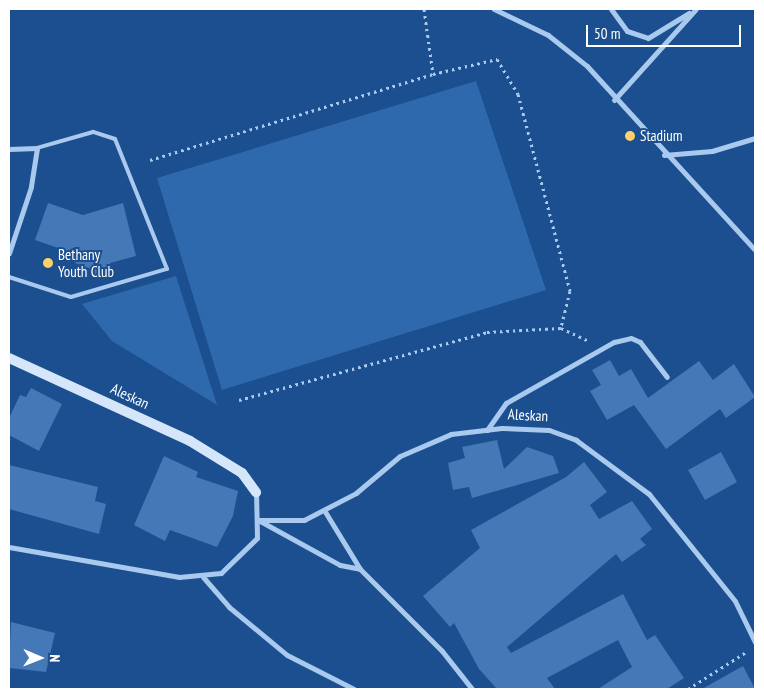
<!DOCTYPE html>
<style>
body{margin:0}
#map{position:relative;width:764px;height:698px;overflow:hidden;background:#1b4f8f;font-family:"PT Sans Narrow",sans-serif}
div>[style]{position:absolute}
.green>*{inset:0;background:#2e69ad}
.building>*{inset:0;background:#4478b7}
.path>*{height:3px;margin-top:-1.5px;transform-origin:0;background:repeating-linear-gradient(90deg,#a9c9ee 0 2.5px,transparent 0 6.5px)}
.lane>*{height:4px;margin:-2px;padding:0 2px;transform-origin:2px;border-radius:2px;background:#a9c9ee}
.street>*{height:5px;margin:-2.5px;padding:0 2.5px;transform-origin:2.5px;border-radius:2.5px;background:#a9c9ee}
.secondary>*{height:10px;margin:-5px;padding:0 5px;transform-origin:5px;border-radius:5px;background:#d6e6fa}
.dots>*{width:14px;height:14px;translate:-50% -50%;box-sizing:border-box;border:2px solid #1b4f8f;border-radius:50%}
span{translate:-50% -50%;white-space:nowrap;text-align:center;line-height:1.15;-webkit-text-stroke:4px #1b4f8f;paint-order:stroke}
.poi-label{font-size:15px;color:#fff}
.left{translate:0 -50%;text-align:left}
.street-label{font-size:15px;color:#fff}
.frame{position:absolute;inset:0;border:10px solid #fff;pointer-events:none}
.north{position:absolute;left:15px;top:633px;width:50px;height:50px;-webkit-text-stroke:4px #1b4f8f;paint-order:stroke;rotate:91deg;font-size:14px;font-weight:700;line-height:20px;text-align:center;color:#fff}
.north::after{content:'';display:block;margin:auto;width:18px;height:22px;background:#fff;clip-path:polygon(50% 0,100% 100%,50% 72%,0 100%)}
.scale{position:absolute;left:586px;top:25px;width:155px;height:22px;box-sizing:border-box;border:2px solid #fff;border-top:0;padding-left:6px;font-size:15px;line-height:18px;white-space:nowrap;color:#fff;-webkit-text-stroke:4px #1b4f8f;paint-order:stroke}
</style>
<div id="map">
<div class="green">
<i style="clip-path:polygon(476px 81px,546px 290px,222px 390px,157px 178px)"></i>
<i style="clip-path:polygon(176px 276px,217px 405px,112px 341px,82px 304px)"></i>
</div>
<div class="building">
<i style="clip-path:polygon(48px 203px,83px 215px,123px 203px,136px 256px,110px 263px,113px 274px,96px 278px,94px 270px,75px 263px,78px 255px,35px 240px)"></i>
<i style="clip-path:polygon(610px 360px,619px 376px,631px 369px,648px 398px,699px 361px,713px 380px,734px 364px,755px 397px,726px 418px,720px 409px,666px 449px,634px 405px,607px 420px,590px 391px,601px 385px,592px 370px)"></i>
<i style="clip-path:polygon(31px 388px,62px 404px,39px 451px,9px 435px,9px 418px,20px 395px,26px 397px)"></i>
<i style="clip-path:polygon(497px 440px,504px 469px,527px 447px,553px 456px,559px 473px,472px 498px,469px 487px,453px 490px,448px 463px,465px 458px,462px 447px)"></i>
<i style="clip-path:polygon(721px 452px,737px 482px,705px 500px,688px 470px)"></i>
<i style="clip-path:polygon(164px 456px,198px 472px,196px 477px,238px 491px,233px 516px,217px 547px,170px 530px,165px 541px,134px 525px)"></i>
<i style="clip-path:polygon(584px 462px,607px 492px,590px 505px,599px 519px,632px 501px,652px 529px,640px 539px,646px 545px,622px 562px,616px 554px,507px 647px,511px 653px,623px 594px,647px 640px,655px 635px,684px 678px,667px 689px,598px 689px,632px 667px,618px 640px,547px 678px,555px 689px,497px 689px,479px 669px,454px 623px,450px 627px,423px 596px,480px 548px,471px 530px,566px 477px)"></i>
<i style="clip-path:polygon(9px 465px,98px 487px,95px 501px,106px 504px,99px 534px,9px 509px)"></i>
<i style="clip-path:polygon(11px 622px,55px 633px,46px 672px,9px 668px)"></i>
<i style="clip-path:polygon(743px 666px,755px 689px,702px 689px)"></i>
</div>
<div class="path">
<i style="left:424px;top:9px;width:66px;rotate:82.1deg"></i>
<i style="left:150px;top:160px;width:296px;rotate:-16.9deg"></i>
<i style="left:433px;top:74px;width:66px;rotate:-13.2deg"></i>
<i style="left:497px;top:59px;width:41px;rotate:59deg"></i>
<i style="left:518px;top:94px;width:204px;rotate:75.2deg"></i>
<i style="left:570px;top:291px;width:38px;rotate:104deg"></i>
<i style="left:239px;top:400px;width:257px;rotate:-15.3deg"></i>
<i style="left:487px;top:332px;width:74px;rotate:-3.1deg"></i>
<i style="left:561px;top:328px;width:31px;rotate:25deg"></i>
<i style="left:688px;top:689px;width:69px;rotate:-32.5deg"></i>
</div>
<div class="lane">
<i style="left:9px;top:277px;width:65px;rotate:17.9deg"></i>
<i style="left:71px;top:297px;width:100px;rotate:-16.3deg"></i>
<i style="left:167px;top:269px;width:140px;rotate:-111.8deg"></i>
<i style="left:115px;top:139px;width:23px;rotate:-162deg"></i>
<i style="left:93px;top:132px;width:58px;rotate:164.1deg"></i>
</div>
<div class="street">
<i style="left:494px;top:9px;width:60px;rotate:25.7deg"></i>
<i style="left:548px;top:35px;width:50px;rotate:38.5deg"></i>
<i style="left:587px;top:66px;width:249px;rotate:47.6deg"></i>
<i style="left:611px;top:9px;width:27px;rotate:54deg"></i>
<i style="left:627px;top:31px;width:22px;rotate:18deg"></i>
<i style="left:648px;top:38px;width:48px;rotate:-31.4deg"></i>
<i style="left:614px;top:100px;width:122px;rotate:-48deg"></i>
<i style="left:9px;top:149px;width:28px;rotate:-2deg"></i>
<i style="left:37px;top:148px;width:39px;rotate:99deg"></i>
<i style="left:31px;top:187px;width:70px;rotate:108.4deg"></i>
<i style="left:664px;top:155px;width:48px;rotate:-4.8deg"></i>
<i style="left:712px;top:151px;width:45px;rotate:-16.8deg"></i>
<i style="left:487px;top:430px;width:33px;rotate:-55deg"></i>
<i style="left:506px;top:403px;width:124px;rotate:-29.5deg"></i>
<i style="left:614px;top:342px;width:17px;rotate:-13deg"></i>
<i style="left:631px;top:338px;width:10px;rotate:24deg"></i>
<i style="left:640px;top:342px;width:44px;rotate:52.4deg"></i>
<i style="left:324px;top:510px;width:69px;rotate:58.6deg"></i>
<i style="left:360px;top:569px;width:116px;rotate:45deg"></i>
<i style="left:442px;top:651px;width:48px;rotate:51.7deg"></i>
<i style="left:258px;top:520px;width:46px"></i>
<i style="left:304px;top:520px;width:59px;rotate:-27.4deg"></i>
<i style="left:356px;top:493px;width:57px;rotate:-40.1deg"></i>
<i style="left:400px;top:456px;width:56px;rotate:-23.3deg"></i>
<i style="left:451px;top:434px;width:51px;rotate:-6.7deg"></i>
<i style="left:502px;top:428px;width:47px;rotate:2.4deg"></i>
<i style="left:549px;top:430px;width:29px;rotate:20deg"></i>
<i style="left:576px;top:440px;width:91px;rotate:36.5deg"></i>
<i style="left:649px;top:494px;width:137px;rotate:51.2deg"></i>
<i style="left:735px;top:601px;width:46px;rotate:64deg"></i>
<i style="left:260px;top:521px;width:91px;rotate:28.8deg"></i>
<i style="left:340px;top:565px;width:20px;rotate:11deg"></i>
<i style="left:9px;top:547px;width:173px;rotate:10deg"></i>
<i style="left:179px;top:577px;width:42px;rotate:-5.4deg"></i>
<i style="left:221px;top:573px;width:50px;rotate:-44.2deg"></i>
<i style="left:257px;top:538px;width:46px;rotate:-91.2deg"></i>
<i style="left:203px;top:577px;width:40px;rotate:49deg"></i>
<i style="left:229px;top:607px;width:75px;rotate:39.6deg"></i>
<i style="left:287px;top:655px;width:75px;rotate:26.9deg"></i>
</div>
<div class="secondary">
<i style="left:9px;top:358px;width:199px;rotate:24.6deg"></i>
<i style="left:190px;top:441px;width:61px;rotate:31.6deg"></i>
<i style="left:242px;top:473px;width:24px;rotate:54deg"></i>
</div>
<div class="dots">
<i style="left:630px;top:136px;background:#ffd166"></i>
<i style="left:48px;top:263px;background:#ffd166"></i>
</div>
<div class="poi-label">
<span class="left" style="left:640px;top:136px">Stadium</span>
<span class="left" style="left:58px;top:263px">Bethany<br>Youth Club</span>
</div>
<div class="street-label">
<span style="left:130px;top:396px;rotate:25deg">Aleskan</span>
<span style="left:528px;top:415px;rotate:3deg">Aleskan</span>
</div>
<div class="frame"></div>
<div class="north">N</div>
<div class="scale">50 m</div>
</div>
